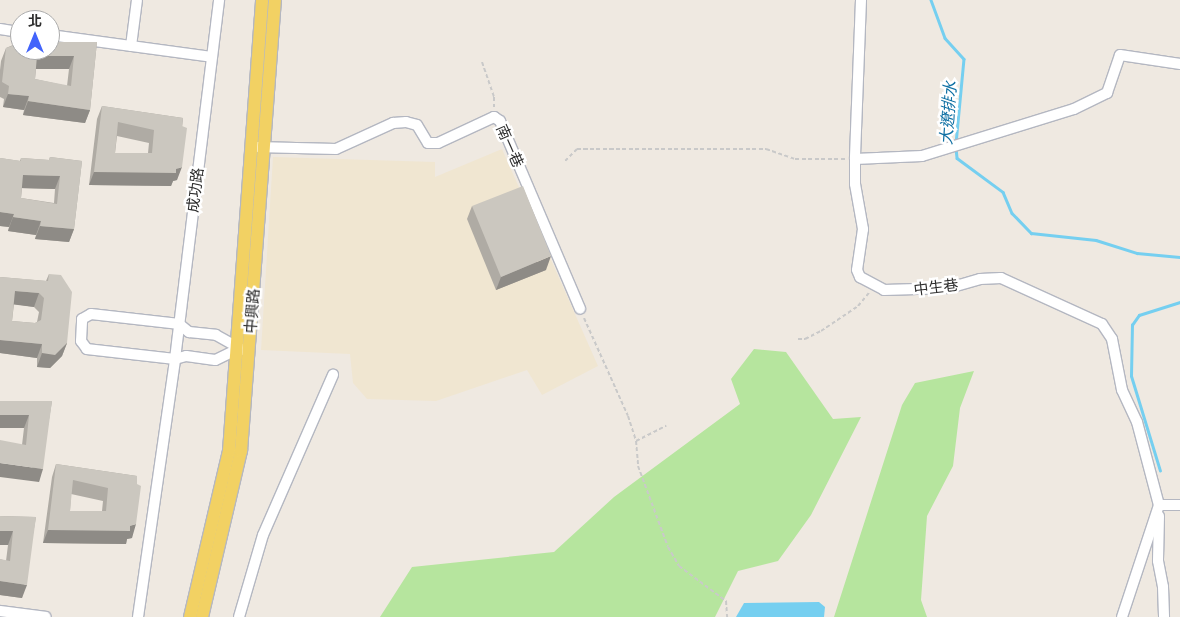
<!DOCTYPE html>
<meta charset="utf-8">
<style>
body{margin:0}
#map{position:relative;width:1180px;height:617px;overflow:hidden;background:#efe9e1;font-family:Ubuntu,"Noto Sans TC",sans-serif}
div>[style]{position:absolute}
.education>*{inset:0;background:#f0e6d1}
.green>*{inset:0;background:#b6e59e}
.water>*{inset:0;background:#75cff0}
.stream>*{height:2.5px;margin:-1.25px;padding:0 1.25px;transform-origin:1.25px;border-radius:1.25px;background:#75cff0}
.path>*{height:2px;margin-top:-1px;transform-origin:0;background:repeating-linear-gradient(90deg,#c9c9c9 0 4px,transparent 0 6.5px)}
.roads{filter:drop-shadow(1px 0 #b4b7c1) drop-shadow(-1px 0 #b4b7c1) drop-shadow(0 1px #b4b7c1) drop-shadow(0 -1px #b4b7c1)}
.minor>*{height:10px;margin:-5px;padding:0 5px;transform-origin:5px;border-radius:5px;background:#fff}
.major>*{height:12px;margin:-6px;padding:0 6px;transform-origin:6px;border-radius:6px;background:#f2d163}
.wall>*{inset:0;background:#afaba4}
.shaded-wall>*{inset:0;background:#8e8b86}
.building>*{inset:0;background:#cbc7bf}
span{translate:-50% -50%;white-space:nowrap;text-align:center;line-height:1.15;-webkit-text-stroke:5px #fff;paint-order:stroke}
.street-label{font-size:15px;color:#2e2e2e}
.water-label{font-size:16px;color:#0d6fa3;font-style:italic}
.north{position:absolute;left:10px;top:10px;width:50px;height:50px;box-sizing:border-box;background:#fff;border:1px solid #ababab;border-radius:50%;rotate:0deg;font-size:14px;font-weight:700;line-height:20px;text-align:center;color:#2e2e2e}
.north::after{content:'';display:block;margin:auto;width:18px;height:22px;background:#4264fb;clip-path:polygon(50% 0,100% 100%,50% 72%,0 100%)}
</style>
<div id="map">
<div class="education">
<i style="clip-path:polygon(502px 149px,598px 366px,542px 395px,527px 370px,436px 401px,367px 399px,353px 383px,350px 354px,261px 350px,273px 157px,435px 162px,435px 177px)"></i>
</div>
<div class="green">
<i style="clip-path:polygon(754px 349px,786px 352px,833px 419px,861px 417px,811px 515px,778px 561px,738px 571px,715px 617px,380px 617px,412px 567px,554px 552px,614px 497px,740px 404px,731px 379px)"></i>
<i style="clip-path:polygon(974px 371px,960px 408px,953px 466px,927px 516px,921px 600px,927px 617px,834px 617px,902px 405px,915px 383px)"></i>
</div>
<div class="water">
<i style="clip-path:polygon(819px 602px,825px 607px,824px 617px,736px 617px,744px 603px)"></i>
</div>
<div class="stream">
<i style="left:931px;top:0;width:40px;rotate:69.8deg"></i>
<i style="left:945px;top:38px;width:28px;rotate:48deg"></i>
<i style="left:964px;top:59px;width:84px;rotate:95.4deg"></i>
<i style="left:956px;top:148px;width:10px;rotate:84deg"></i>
<i style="left:957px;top:158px;width:57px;rotate:36.5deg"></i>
<i style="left:1003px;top:192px;width:23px;rotate:67deg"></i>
<i style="left:1012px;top:213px;width:28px;rotate:46deg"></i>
<i style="left:1031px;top:233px;width:65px;rotate:6.1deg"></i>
<i style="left:1096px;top:240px;width:43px;rotate:17.6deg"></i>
<i style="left:1137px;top:253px;width:43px;rotate:5.3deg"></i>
<i style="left:1160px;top:471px;width:99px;rotate:-107deg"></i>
<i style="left:1131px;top:376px;width:51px;rotate:-88.9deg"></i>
<i style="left:1132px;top:325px;width:12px;rotate:-55deg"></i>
<i style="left:1139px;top:315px;width:43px;rotate:-17.6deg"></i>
</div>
<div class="path">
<i style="left:482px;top:62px;width:37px;rotate:71deg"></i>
<i style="left:494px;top:97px;width:10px;rotate:90deg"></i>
<i style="left:565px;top:161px;width:17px;rotate:-45deg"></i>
<i style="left:577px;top:149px;width:189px"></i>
<i style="left:766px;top:149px;width:31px;rotate:19deg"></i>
<i style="left:795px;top:159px;width:51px"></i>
<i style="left:584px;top:318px;width:107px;rotate:65.8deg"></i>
<i style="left:628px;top:416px;width:26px;rotate:72deg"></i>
<i style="left:636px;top:441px;width:25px;rotate:85deg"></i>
<i style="left:638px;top:466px;width:86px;rotate:69.7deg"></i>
<i style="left:668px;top:547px;width:22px;rotate:60deg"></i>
<i style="left:679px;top:566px;width:59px;rotate:36.7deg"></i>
<i style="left:726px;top:601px;width:16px;rotate:86deg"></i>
<i style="left:798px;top:339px;width:7px"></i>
<i style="left:805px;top:339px;width:18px;rotate:-27deg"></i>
<i style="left:821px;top:331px;width:45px;rotate:-34deg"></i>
<i style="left:858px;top:306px;width:17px;rotate:-50deg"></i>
<i style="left:636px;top:441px;width:34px;rotate:-27deg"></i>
</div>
<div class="roads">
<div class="minor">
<i style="left:861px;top:0;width:159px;rotate:92.2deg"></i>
<i style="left:855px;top:159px;width:25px;rotate:90deg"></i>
<i style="left:855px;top:184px;width:46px;rotate:79.9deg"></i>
<i style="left:863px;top:229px;width:41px;rotate:98.3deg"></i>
<i style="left:857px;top:270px;width:8px;rotate:67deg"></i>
<i style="left:860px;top:277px;width:27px;rotate:28deg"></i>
<i style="left:884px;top:290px;width:65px;rotate:-1.8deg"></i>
<i style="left:949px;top:288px;width:32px;rotate:-16deg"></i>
<i style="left:980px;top:279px;width:21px;rotate:-3deg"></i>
<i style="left:1001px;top:278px;width:111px;rotate:24.5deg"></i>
<i style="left:1102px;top:324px;width:18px;rotate:56deg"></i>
<i style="left:1112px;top:339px;width:52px;rotate:78.9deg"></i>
<i style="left:1122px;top:390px;width:35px;rotate:65deg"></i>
<i style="left:1137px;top:422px;width:86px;rotate:75.2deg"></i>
<i style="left:1159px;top:505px;width:21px"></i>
<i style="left:0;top:29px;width:20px;rotate:9deg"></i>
<i style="left:50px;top:35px;width:163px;rotate:7.7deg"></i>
<i style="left:131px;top:46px;width:46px;rotate:-82.6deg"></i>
<i style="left:256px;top:147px;width:80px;rotate:1.4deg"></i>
<i style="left:336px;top:149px;width:63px;rotate:-24.5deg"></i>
<i style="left:393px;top:123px;width:13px;rotate:-4deg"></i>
<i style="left:406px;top:122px;width:11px;rotate:15deg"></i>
<i style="left:417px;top:125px;width:21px;rotate:59deg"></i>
<i style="left:428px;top:143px;width:10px"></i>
<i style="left:438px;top:143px;width:62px;rotate:-24.9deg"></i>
<i style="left:494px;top:117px;width:7px;rotate:34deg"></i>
<i style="left:500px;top:121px;width:204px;rotate:66.9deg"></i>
<i style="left:855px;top:159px;width:67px;rotate:-2.6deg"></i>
<i style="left:922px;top:156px;width:159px;rotate:-17.2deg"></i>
<i style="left:1074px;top:109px;width:37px;rotate:-26deg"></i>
<i style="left:1107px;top:93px;width:40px;rotate:-71.1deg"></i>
<i style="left:1120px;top:55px;width:61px;rotate:8.5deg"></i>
<i style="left:238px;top:349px;width:25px;rotate:154deg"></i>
<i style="left:215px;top:360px;width:29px;rotate:-172deg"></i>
<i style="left:186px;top:356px;width:11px;rotate:165deg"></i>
<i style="left:175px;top:359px;width:89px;rotate:-173.5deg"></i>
<i style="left:87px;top:349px;width:10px;rotate:-127deg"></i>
<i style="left:81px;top:341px;width:22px;rotate:-87deg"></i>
<i style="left:82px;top:319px;width:10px;rotate:-29deg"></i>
<i style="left:91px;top:314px;width:89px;rotate:6.5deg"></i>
<i style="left:179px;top:324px;width:13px;rotate:39deg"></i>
<i style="left:189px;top:332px;width:27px;rotate:6deg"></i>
<i style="left:216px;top:335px;width:31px;rotate:29deg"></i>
<i style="left:1159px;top:516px;width:45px;rotate:91.3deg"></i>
<i style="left:1158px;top:561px;width:26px;rotate:79deg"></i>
<i style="left:1163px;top:587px;width:30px;rotate:88deg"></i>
<i style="left:0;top:611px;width:46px;rotate:7.4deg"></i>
<i style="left:138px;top:617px;width:261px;rotate:-81.8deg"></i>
<i style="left:175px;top:359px;width:362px;rotate:-83deg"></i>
<i style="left:239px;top:617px;width:85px;rotate:-73.7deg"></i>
<i style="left:263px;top:535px;width:175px;rotate:-66.4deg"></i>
<i style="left:1122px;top:617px;width:118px;rotate:-71.7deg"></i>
</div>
<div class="major">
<i style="left:190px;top:617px;width:171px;rotate:-76.8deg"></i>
<i style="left:229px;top:451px;width:452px;rotate:-85.8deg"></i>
<i style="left:202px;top:617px;width:171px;rotate:-76.8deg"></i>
<i style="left:241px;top:451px;width:452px;rotate:-85.7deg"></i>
</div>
</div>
<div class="wall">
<i style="clip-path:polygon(evenodd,15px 42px,97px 42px,90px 110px,85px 123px,23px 115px,24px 110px,3px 107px,4px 99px,0 97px,0 70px,1px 61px,6px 48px,13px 45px,15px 42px,36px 69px,69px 69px,67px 86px,35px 79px,36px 69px)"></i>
<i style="clip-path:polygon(evenodd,102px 106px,183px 118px,177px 180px,173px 181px,171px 186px,89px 185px,97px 119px,102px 106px,117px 136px,149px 143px,148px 153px,115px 153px,117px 136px)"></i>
<i style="clip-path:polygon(evenodd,50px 157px,82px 161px,74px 229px,69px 242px,35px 239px,36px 235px,8px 231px,9px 227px,0 226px,0 158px,20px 161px,21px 158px,49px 160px,50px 157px,22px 188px,55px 189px,54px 203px,21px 198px,22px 188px)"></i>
<i style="clip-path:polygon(472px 206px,546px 270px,496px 290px,467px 219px)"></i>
<i style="clip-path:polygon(evenodd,49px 274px,67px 343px,62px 356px,50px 368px,37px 367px,37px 358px,0 353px,0 277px,46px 281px,49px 274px,14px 304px,34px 307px,39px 312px,37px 322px,35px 323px,12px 321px,14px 304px)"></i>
<i style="clip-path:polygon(52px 401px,39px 482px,22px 445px,24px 428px,0 428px)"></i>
<i style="clip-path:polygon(evenodd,56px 464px,137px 476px,132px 538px,127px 539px,126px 544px,43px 543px,52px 477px,56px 464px,71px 494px,103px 501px,102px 511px,70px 511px,71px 494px)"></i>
<i style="clip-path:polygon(0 516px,36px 517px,22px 598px,0 595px,0 559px,6px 561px,8px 545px,0 545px)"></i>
</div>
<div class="shaded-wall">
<i style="clip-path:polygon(37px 56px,74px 56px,69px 69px,33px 69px)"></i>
<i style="clip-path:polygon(8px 94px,29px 96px,24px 110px,3px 107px)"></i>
<i style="clip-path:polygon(28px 101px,90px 110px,85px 123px,23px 115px)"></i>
<i style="clip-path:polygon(182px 167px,177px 180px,173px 181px,171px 186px,89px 185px,94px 172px,176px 169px)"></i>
<i style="clip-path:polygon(23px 175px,60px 176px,55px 189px,18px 188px)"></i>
<i style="clip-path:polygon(0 212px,14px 214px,9px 227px,0 226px)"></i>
<i style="clip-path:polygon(13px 217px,41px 221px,36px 235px,8px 231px)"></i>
<i style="clip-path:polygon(40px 226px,74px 229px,69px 242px,35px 239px)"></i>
<i style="clip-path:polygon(551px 256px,546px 270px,496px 290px,501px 277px)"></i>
<i style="clip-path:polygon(15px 291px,39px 293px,34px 307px,10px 304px)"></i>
<i style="clip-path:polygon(0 340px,42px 344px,37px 358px,0 353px)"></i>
<i style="clip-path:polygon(67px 343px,62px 356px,50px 368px,37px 367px,42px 353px)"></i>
<i style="clip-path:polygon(0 415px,29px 415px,24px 428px,0 428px)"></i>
<i style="clip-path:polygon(0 463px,43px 469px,39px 482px,0 477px)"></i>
<i style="clip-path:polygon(136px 524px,132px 538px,127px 539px,126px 544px,43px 543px,48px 530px,130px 526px)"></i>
<i style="clip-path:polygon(0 531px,13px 531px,8px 545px,0 545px)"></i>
<i style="clip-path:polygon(0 581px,27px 585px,22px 598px,0 595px)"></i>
</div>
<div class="building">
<i style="clip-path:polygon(evenodd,15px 42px,20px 42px,20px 50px,50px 50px,50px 42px,97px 42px,90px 110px,28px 101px,29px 96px,8px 94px,9px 86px,2px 82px,6px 48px,15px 45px,15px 42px,37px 56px,74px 56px,71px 86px,35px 79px,37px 56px)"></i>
<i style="clip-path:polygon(evenodd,102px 106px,183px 118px,182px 126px,187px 128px,182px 167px,176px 169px,176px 173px,94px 172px,102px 106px,118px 122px,154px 130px,152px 153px,115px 153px,118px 122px)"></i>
<i style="clip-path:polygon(evenodd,50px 157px,82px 161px,74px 229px,40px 226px,41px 221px,13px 217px,14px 214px,0 212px,0 158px,21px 161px,21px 158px,49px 160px,50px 157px,23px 175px,60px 176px,57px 204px,21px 198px,23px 175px)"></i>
<i style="clip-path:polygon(523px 186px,551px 256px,501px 277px,472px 206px)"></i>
<i style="clip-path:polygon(evenodd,49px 274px,61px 275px,72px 292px,67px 343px,55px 355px,42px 353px,42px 344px,0 340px,0 277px,48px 281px,49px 274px,15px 291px,39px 293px,44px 298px,41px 320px,35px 323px,12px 321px,15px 291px)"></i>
<i style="clip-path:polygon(0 401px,52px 401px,43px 469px,0 463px,0 440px,26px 445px,29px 415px,0 415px)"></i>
<i style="clip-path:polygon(evenodd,56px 464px,137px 476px,137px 484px,141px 486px,136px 524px,130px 526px,130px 531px,48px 530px,56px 464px,73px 480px,108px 488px,106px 511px,70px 511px,73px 480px)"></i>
<i style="clip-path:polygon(0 516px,36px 517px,27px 585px,0 581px,0 559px,10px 561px,13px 531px,0 531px)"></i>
</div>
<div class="street-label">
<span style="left:510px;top:146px;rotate:66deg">南一巷</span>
<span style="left:195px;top:190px;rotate:-83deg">成功路</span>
<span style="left:936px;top:287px;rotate:-7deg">中生巷</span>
<span style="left:252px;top:311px;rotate:-86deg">中興路</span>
</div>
<div class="water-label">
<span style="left:948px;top:113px;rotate:-86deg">大遼排水</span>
</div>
<div class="north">北</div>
</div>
